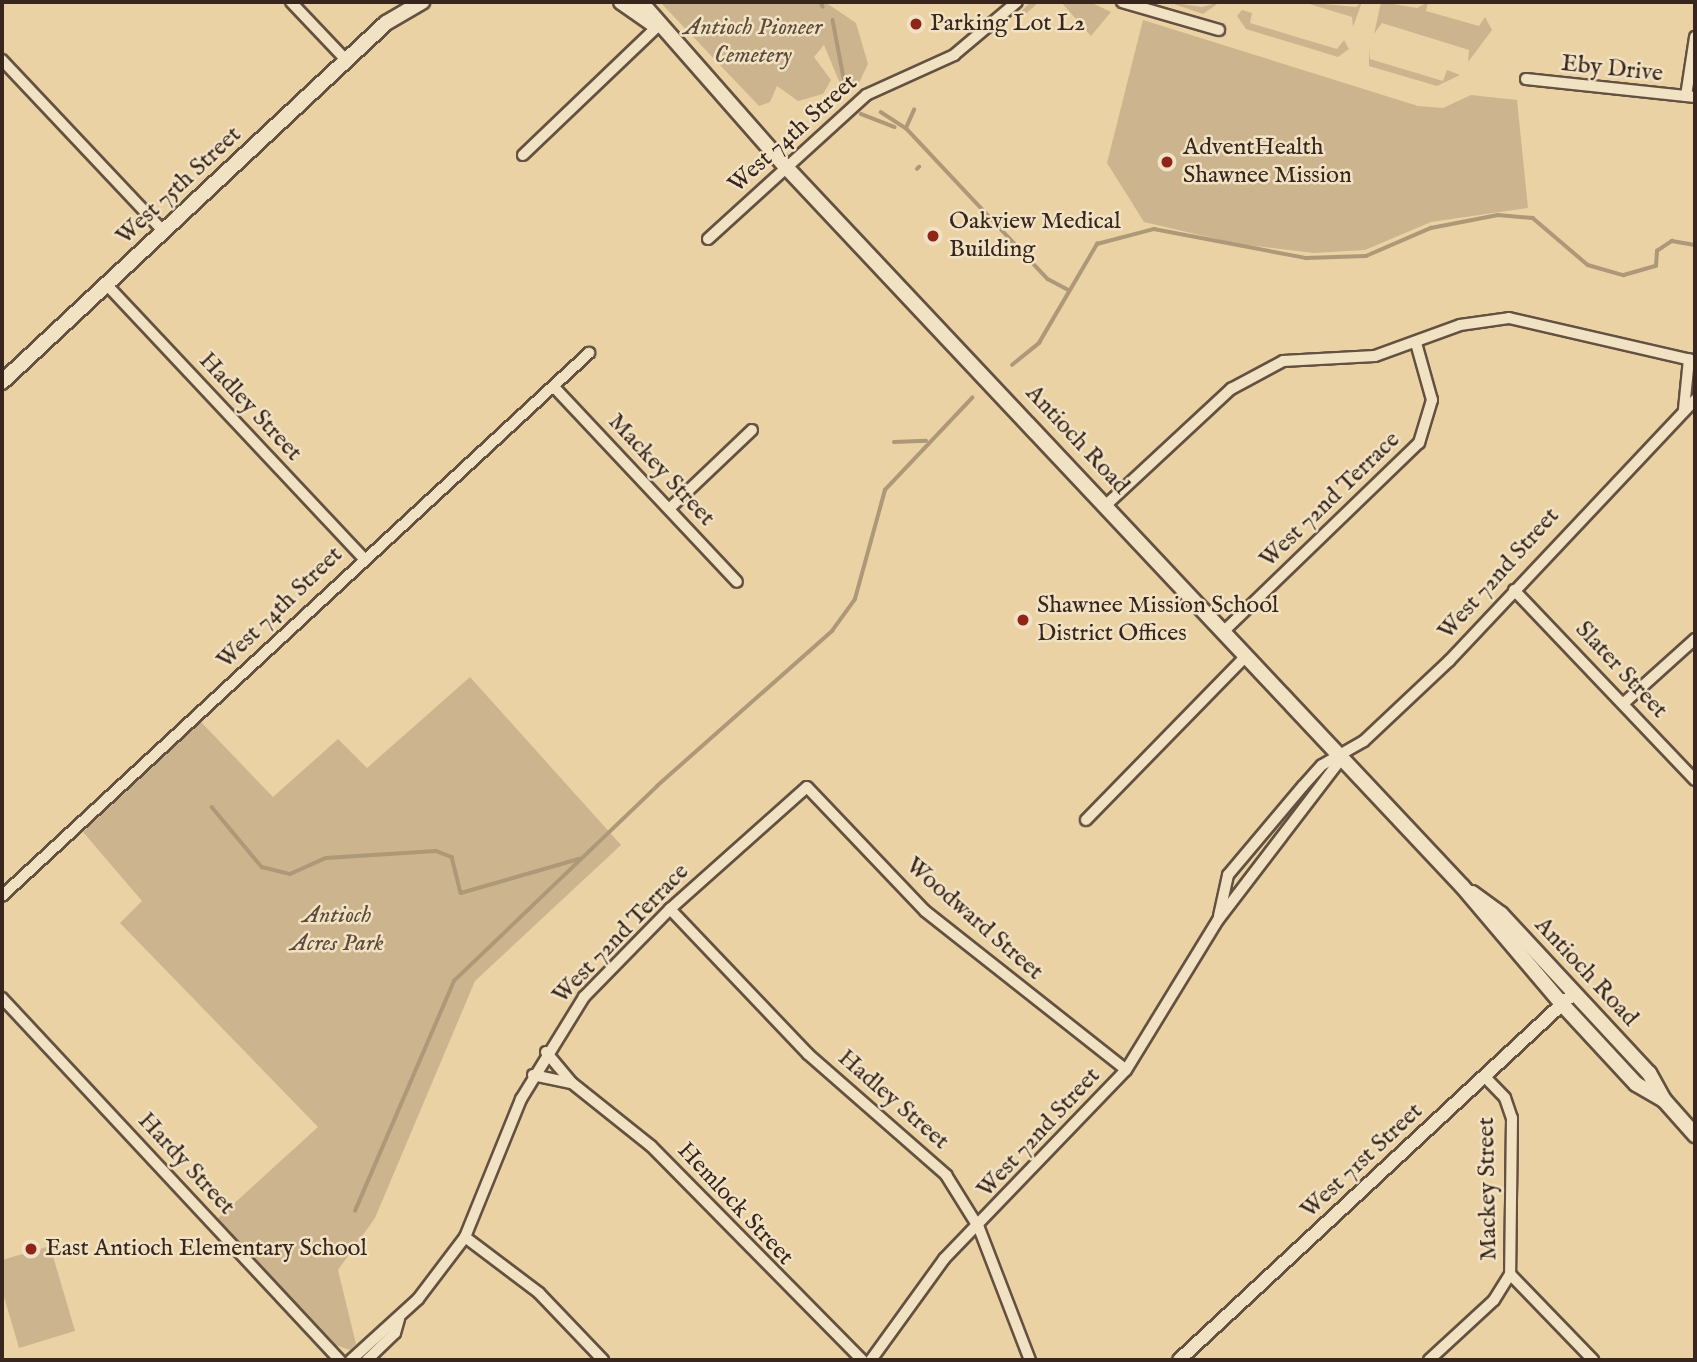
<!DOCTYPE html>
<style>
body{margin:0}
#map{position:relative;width:1697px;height:1362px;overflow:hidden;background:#ead2a5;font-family:"IM FELL English",serif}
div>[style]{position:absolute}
.green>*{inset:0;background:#ccb58e}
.stream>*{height:3.5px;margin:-1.75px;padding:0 1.75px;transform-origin:1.75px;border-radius:1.75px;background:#ad9877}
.roads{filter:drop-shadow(2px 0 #645140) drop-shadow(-2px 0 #645140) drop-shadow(0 2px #645140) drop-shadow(0 -2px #645140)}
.minor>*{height:10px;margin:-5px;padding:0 5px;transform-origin:5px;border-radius:5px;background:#f1e2c4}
.tertiary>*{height:12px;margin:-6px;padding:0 6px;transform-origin:6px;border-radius:6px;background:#f1e2c4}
.secondary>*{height:14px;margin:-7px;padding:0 7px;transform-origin:7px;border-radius:7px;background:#f1e2c4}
.dots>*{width:19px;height:19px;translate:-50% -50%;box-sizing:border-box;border:4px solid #f1e2c4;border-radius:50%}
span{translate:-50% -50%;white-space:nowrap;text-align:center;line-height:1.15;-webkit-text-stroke:5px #f1e2c4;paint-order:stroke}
.poi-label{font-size:24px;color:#38261e}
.left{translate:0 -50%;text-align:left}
.park-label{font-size:24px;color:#5d4a3a;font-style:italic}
.street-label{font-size:24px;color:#38261e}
.frame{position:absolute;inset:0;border:4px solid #38261e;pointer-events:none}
</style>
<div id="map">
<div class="green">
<i style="clip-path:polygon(660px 2px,825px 2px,856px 23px,868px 64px,857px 87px,844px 93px,824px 45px,814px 57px,831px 80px,823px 94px,798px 101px,777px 86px,770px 102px,759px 106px)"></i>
<i style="clip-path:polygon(1031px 2px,1039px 2px,1020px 19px,1022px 29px,1014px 18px)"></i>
<i style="clip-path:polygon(1061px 2px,1090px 2px,1111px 12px,1091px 36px)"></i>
<i style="clip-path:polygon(1168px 2px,1202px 7px,1220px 2px,1203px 14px)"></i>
<i style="clip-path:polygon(1303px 2px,1356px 7px,1362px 2px,1353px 27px,1352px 17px)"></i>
<i style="clip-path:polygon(1381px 2px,1417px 8px,1428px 2px,1426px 11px,1479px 26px,1485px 17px,1492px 30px,1468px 62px,1469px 50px,1382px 23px,1374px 34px)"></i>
<i style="clip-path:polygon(1242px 10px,1252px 13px,1250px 23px,1337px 49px,1344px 40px,1349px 49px,1338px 57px,1246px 29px,1237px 16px)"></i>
<i style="clip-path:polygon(1143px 20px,1418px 106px,1443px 108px,1471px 95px,1517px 100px,1528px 208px,1431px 222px,1365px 250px,1314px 253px,1238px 244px,1144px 222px,1107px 163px)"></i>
<i style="clip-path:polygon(1369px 48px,1370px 59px,1443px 81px,1447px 70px,1460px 75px,1437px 86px,1369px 66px)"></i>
<i style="clip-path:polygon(470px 677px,621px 845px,475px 981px,375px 1218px,338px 1270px,356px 1344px,350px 1350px,335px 1345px,217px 1219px,318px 1127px,120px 923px,142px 901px,83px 832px,201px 722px,273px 797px,338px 739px,367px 768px)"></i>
<i style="clip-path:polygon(50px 1246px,75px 1331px,19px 1348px,2px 1290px,2px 1260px)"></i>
</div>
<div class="stream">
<i style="left:821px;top:2px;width:5px;rotate:68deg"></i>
<i style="left:833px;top:20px;width:59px;rotate:79.3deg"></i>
<i style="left:881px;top:112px;width:30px;rotate:33deg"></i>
<i style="left:906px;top:128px;width:207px;rotate:46.8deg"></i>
<i style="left:1048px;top:279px;width:24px;rotate:28deg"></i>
<i style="left:861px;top:114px;width:36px;rotate:21deg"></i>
<i style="left:906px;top:128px;width:20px;rotate:-66deg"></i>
<i style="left:917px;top:169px;width:3px;rotate:-45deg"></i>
<i style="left:1012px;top:365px;width:35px;rotate:-39deg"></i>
<i style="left:1039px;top:343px;width:115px;rotate:-59.6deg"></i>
<i style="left:1097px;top:244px;width:59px;rotate:-14.7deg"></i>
<i style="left:1154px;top:229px;width:155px;rotate:10.8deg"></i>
<i style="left:1306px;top:258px;width:60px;rotate:-1.9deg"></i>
<i style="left:1366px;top:256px;width:71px;rotate:-23.3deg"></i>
<i style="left:1431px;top:228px;width:68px;rotate:-11deg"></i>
<i style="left:1498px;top:215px;width:35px;rotate:5deg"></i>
<i style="left:1533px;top:218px;width:72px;rotate:40.5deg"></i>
<i style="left:1588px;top:265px;width:37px;rotate:16deg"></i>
<i style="left:1624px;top:275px;width:33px;rotate:-16deg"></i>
<i style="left:1656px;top:266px;width:15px;rotate:-86deg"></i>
<i style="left:1657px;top:251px;width:18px;rotate:-34deg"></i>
<i style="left:1672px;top:241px;width:23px;rotate:10deg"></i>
<i style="left:894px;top:442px;width:32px;rotate:-2deg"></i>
<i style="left:212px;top:807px;width:78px;rotate:50.2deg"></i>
<i style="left:262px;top:867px;width:29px;rotate:14deg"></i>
<i style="left:290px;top:874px;width:39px;rotate:-24deg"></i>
<i style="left:326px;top:858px;width:110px;rotate:-3.6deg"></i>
<i style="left:436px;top:851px;width:17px;rotate:21deg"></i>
<i style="left:452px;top:857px;width:37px;rotate:76deg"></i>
<i style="left:461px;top:893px;width:123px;rotate:-16.1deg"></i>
<i style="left:355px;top:1211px;width:250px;rotate:-66.7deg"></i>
<i style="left:454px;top:981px;width:281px;rotate:-43.8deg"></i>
<i style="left:657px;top:786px;width:234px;rotate:-41.5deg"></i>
<i style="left:832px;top:631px;width:39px;rotate:-54deg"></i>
<i style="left:855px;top:599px;width:113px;rotate:-74.6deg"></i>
<i style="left:885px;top:490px;width:127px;rotate:-46.6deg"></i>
</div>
<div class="roads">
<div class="minor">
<i style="left:291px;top:2px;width:80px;rotate:46.5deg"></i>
<i style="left:1122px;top:2px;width:101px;rotate:16.1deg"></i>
<i style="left:2px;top:60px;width:235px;rotate:46.7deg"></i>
<i style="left:1526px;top:79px;width:170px;rotate:6.1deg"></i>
<i style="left:1686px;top:96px;width:60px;rotate:-81.3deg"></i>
<i style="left:523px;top:155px;width:185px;rotate:-43.7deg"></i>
<i style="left:708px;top:239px;width:214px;rotate:-42.3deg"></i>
<i style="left:866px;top:95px;width:97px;rotate:-24.4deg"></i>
<i style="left:954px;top:55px;width:82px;rotate:-40.1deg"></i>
<i style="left:107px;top:285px;width:374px;rotate:46.8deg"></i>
<i style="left:554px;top:387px;width:267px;rotate:46.8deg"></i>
<i style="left:1684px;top:409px;width:50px;rotate:-84.3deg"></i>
<i style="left:1106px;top:505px;width:171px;rotate:-42.9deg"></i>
<i style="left:1231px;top:389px;width:59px;rotate:-28.3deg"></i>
<i style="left:1283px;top:361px;width:92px;rotate:-3.1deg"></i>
<i style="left:1375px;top:356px;width:90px;rotate:-20deg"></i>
<i style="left:1460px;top:325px;width:49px;rotate:-8.1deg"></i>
<i style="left:1509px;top:318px;width:191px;rotate:13deg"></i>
<i style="left:670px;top:508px;width:113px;rotate:-43.6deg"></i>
<i style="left:1514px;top:590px;width:262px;rotate:46.4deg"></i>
<i style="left:1224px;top:631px;width:271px;rotate:-44deg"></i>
<i style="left:1419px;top:443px;width:45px;rotate:-73.2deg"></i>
<i style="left:1432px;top:400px;width:59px;rotate:-105.7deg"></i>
<i style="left:1625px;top:702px;width:94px;rotate:-42deg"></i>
<i style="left:1086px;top:820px;width:229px;rotate:-45.7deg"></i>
<i style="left:2px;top:896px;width:800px;rotate:-42.77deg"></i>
<i style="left:670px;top:909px;width:200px;rotate:46.4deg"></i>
<i style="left:808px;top:1054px;width:184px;rotate:41.2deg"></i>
<i style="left:946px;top:1175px;width:62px;rotate:58.1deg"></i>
<i style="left:979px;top:1228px;width:142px;rotate:68.9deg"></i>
<i style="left:1219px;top:916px;width:42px;rotate:-77.6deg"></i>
<i style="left:1228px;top:875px;width:116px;rotate:-49.9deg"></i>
<i style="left:1303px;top:786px;width:28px;rotate:-48deg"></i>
<i style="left:1322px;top:765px;width:48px;rotate:-29.7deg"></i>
<i style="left:1364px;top:741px;width:117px;rotate:-43.3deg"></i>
<i style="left:1449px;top:661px;width:359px;rotate:-46.7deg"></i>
<i style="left:2px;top:998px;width:495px;rotate:47deg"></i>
<i style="left:546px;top:1052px;width:40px;rotate:50deg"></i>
<i style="left:572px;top:1083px;width:101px;rotate:38.6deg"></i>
<i style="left:651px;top:1146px;width:301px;rotate:45.4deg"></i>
<i style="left:533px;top:1075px;width:39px;rotate:12deg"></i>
<i style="left:1484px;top:1076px;width:30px;rotate:46deg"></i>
<i style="left:1505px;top:1098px;width:21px;rotate:71deg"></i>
<i style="left:1512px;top:1118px;width:156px;rotate:90.7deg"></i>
<i style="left:1510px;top:1274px;width:120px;rotate:46deg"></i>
<i style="left:465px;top:1237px;width:93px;rotate:37.1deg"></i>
<i style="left:539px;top:1293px;width:93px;rotate:46.3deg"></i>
<i style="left:351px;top:1360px;width:91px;rotate:-42.3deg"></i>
<i style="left:418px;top:1299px;width:78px;rotate:-52.8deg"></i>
<i style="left:465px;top:1237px;width:149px;rotate:-67.9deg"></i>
<i style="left:521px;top:1099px;width:120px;rotate:-58.3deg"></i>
<i style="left:584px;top:997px;width:123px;rotate:-45.7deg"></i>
<i style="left:670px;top:909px;width:183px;rotate:-41.7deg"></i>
<i style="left:807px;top:787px;width:171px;rotate:46.4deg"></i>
<i style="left:925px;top:911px;width:256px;rotate:38.3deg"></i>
<i style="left:367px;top:1360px;width:39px;rotate:-44deg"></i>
<i style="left:395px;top:1333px;width:15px;rotate:-74deg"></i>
<i style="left:871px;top:1360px;width:125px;rotate:-54.1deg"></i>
<i style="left:944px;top:1259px;width:262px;rotate:-46.1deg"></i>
<i style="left:1126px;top:1070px;width:176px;rotate:-58.5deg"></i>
<i style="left:1218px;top:920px;width:204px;rotate:-52.6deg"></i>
<i style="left:1429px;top:1360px;width:88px;rotate:-42.7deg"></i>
<i style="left:1494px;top:1300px;width:31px;rotate:-58deg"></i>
</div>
<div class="tertiary">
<i style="left:1179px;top:1360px;width:539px;rotate:-42.9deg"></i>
</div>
<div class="secondary">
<i style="left:621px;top:2px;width:39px;rotate:35deg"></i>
<i style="left:641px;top:2px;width:221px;rotate:48.7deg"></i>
<i style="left:787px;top:168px;width:985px;rotate:46.77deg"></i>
<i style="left:1462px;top:886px;width:155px;rotate:49.7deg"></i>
<i style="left:1562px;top:1004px;width:109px;rotate:47.2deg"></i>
<i style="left:1636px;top:1084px;width:32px;rotate:30deg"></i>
<i style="left:2px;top:382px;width:526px;rotate:-43.07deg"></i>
<i style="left:386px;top:23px;width:42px;rotate:-30.3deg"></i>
<i style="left:1472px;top:893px;width:36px;rotate:36deg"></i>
<i style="left:1501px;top:914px;width:217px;rotate:47.1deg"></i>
<i style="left:1649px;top:1073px;width:31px;rotate:61deg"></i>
<i style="left:1664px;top:1100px;width:47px;rotate:48.5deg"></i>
</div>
</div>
<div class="dots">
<i style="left:916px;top:24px;background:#8f2418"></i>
<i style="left:1167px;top:162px;background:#8f2418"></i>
<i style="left:933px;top:236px;background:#8f2418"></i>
<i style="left:1023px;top:620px;background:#8f2418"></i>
<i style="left:31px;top:1249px;background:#8f2418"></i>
</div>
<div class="poi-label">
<span class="left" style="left:930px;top:24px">Parking Lot L2</span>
<span class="left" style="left:1183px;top:162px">AdventHealth<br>Shawnee Mission</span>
<span class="left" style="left:949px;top:236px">Oakview Medical<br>Building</span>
<span class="left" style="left:1037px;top:620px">Shawnee Mission School<br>District Offices</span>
<span class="left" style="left:45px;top:1249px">East Antioch Elementary School</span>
</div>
<div class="park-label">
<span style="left:753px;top:42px">Antioch Pioneer<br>Cemetery</span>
<span style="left:337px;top:930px">Antioch<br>Acres Park</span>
</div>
<div class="street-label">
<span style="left:1612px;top:69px;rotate:6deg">Eby Drive</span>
<span style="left:793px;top:134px;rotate:-42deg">West 74th Street</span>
<span style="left:179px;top:186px;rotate:-43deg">West 75th Street</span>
<span style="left:250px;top:407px;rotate:47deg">Hadley Street</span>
<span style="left:1077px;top:440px;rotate:47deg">Antioch Road</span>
<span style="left:661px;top:470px;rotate:47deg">Mackey Street</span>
<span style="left:1330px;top:500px;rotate:-44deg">West 72nd Terrace</span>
<span style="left:1499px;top:574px;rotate:-48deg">West 72nd Street</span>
<span style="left:280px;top:608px;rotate:-44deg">West 74th Street</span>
<span style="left:1621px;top:670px;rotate:47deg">Slater Street</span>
<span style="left:974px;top:919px;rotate:41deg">Woodward Street</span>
<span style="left:621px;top:934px;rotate:-46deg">West 72nd Terrace</span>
<span style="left:1586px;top:972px;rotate:47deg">Antioch Road</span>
<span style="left:893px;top:1100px;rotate:41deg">Hadley Street</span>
<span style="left:1039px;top:1133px;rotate:-47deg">West 72nd Street</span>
<span style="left:1362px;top:1161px;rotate:-43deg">West 71st Street</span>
<span style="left:186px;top:1164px;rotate:47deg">Hardy Street</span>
<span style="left:1488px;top:1189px;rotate:-91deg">Mackey Street</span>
<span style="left:735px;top:1204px;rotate:47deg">Hemlock Street</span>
</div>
<div class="frame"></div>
</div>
